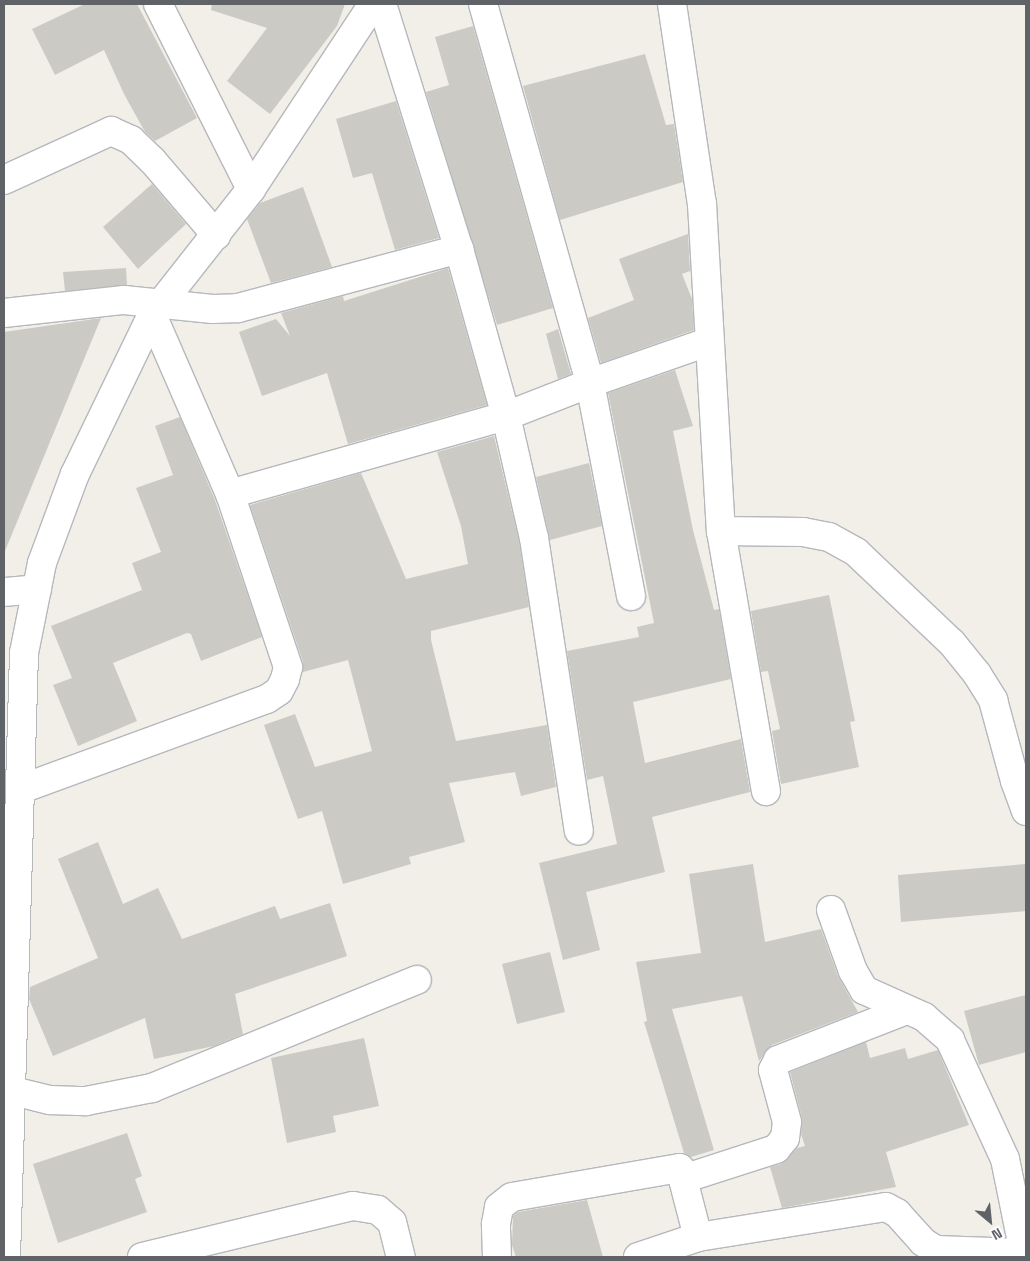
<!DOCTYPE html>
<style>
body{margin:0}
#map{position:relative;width:1030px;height:1261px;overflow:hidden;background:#f1efe8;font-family:"Space Grotesk",sans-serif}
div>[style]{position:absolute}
.building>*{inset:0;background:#cccac5}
.roads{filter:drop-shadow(1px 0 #b5b8bc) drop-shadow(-1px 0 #b5b8bc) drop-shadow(0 1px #b5b8bc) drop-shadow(0 -1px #b5b8bc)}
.minor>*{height:28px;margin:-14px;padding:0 14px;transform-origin:14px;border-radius:14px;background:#fff}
span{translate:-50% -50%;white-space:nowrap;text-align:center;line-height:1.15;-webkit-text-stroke:4px #fff;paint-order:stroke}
.frame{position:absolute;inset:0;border:5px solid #5f6368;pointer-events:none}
.north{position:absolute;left:965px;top:1196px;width:50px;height:50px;-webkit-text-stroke:4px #fff;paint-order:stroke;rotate:152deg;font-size:14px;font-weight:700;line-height:20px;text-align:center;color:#5f6368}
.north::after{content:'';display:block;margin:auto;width:18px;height:22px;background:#5f6368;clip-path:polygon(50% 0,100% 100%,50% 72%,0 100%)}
</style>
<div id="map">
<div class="building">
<i style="clip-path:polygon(85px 4px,137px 4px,197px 118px,155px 141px,145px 132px,124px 94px,104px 50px,55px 75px,32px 29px)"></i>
<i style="clip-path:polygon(212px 4px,345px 4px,337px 26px,270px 114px,227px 81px,267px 28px,211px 10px)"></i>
<i style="clip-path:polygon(473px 26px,553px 308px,497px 325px,426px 92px,449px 85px,435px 37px)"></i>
<i style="clip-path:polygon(645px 54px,666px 125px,674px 124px,683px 182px,560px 220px,523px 86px)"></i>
<i style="clip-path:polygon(396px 101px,439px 238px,395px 250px,372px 173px,353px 178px,336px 119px)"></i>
<i style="clip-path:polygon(152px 184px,186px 224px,138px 269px,103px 227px)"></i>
<i style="clip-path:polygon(303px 187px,332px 267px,271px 283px,247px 219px,260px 203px)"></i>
<i style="clip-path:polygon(688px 234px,690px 271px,682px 274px,692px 299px,694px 330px,601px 363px,588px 318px,634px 300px,619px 259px)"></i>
<i style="clip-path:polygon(126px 268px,127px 285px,65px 291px,63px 272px)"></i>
<i style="clip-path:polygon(448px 268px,487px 405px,348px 444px,327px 373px,262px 396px,239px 332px,276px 319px,290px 336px,281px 313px,343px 296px,344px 301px)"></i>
<i style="clip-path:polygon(101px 318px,5px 551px,4px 551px,4px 332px)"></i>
<i style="clip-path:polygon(558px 329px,571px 374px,558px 379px,546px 334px)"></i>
<i style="clip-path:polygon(675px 370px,693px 426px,673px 431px,693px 530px,714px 610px,719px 609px,731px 679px,633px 702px,645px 763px,741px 739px,750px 792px,652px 817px,665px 872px,586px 892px,600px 950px,563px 960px,539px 863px,617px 844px,603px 776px,587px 780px,567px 651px,639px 637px,637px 627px,654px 623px,608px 393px)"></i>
<i style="clip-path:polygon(180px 417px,215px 500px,262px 637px,201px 661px,191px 634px,187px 633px,113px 663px,137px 721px,78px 746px,53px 685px,72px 678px,51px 626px,142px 590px,132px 563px,161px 552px,136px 488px,173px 475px,155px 426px)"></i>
<i style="clip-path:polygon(494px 436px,519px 541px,529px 607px,431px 631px,431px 640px,456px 741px,547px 725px,556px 787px,521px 796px,515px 772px,449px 783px,465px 842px,409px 857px,411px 864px,343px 884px,322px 811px,298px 819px,264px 725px,295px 714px,315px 767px,372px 751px,348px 660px,303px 672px,303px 662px,250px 505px,361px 473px,406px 579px,468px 564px,461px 526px,437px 452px)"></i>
<i style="clip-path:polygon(589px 463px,602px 526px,550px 540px,536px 477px)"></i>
<i style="clip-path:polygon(829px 595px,855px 721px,850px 722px,859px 767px,781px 784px,772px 731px,780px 729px,768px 671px,761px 672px,751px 611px)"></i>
<i style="clip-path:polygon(98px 842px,123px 904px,158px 888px,182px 939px,275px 906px,280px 919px,330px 903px,347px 956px,235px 994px,243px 1034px,214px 1046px,154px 1059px,145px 1018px,53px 1056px,29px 999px,30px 987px,98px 958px,58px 859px)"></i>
<i style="clip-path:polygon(753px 864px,765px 942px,821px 929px,838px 976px,858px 1012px,772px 1045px,759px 1061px,742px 996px,672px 1009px,714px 1150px,691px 1157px,684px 1153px,644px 1022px,647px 1021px,636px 962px,701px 953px,689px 874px)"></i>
<i style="clip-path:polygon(1026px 864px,1026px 911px,901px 922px,898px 875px)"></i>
<i style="clip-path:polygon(550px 952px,565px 1012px,517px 1024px,502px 964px)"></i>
<i style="clip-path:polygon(1026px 995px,1026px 1052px,979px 1065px,964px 1011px)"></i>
<i style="clip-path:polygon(364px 1038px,379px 1106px,333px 1116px,336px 1132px,287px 1143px,271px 1058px)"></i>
<i style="clip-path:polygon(866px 1042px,870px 1058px,905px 1048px,908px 1059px,938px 1050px,969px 1125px,886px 1152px,896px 1187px,782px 1208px,770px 1167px,781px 1164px,797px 1148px,805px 1146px,801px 1134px,802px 1118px,790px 1072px)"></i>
<i style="clip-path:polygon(127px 1133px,142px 1176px,135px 1179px,147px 1212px,58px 1243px,33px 1164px)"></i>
<i style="clip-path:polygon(587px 1200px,603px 1257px,516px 1257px,512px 1245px,513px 1216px,518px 1212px)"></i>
</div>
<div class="roads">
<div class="minor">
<i style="left:158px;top:4px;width:207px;rotate:63.3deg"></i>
<i style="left:382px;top:4px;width:257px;rotate:72.6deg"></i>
<i style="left:459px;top:249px;width:173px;rotate:74.3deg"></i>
<i style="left:506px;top:416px;width:125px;rotate:77.1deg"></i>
<i style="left:534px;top:538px;width:296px;rotate:81.3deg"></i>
<i style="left:483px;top:4px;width:394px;rotate:74.2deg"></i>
<i style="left:590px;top:383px;width:217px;rotate:79.1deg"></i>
<i style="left:672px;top:4px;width:202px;rotate:81.5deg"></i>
<i style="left:702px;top:204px;width:328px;rotate:86.7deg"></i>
<i style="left:721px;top:531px;width:264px;rotate:80.2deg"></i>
<i style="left:4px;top:180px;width:118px;rotate:-24.6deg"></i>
<i style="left:111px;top:131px;width:22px;rotate:24deg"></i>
<i style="left:131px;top:140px;width:29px;rotate:44deg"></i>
<i style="left:152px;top:160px;width:99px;rotate:49.5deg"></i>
<i style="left:4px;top:313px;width:121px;rotate:-6.2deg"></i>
<i style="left:124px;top:300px;width:89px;rotate:5.8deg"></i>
<i style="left:213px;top:309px;width:25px;rotate:-2deg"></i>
<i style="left:238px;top:308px;width:229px;rotate:-14.9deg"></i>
<i style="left:230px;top:494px;width:287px;rotate:-15.8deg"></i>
<i style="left:506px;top:416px;width:90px;rotate:-21.4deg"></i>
<i style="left:590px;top:383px;width:125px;rotate:-19.2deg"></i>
<i style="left:721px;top:531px;width:82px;rotate:0.7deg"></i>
<i style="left:803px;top:532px;width:26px;rotate:11deg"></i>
<i style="left:829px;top:537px;width:31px;rotate:29deg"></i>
<i style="left:856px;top:552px;width:132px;rotate:43.5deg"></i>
<i style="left:952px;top:643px;width:40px;rotate:51deg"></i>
<i style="left:977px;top:674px;width:31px;rotate:58deg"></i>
<i style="left:993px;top:700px;width:84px;rotate:74.8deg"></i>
<i style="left:1015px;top:781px;width:32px;rotate:70deg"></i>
<i style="left:4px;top:592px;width:33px;rotate:-5deg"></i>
<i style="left:21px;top:789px;width:262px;rotate:-20.1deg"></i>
<i style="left:267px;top:699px;width:14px;rotate:-34deg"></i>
<i style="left:279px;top:691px;width:13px;rotate:-63deg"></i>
<i style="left:285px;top:679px;width:12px;rotate:-76deg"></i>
<i style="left:288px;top:667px;width:182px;rotate:-108.5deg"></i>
<i style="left:230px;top:494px;width:195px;rotate:-113.5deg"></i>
<i style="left:831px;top:910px;width:65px;rotate:70.2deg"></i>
<i style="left:853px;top:971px;width:22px;rotate:60deg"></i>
<i style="left:864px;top:990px;width:66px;rotate:24.2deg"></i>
<i style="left:924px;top:1017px;width:35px;rotate:41deg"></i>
<i style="left:950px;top:1040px;width:131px;rotate:65.2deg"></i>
<i style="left:1005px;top:1159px;width:100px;rotate:78.5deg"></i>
<i style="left:13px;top:1091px;width:38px;rotate:14deg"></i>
<i style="left:50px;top:1100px;width:36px;rotate:2deg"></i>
<i style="left:86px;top:1101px;width:67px;rotate:-11.1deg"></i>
<i style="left:152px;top:1088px;width:286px;rotate:-22.2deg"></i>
<i style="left:683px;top:1179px;width:98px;rotate:-17.9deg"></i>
<i style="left:776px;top:1149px;width:14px;rotate:-51deg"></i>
<i style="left:785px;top:1138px;width:16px;rotate:-83deg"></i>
<i style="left:787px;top:1122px;width:54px;rotate:-105.1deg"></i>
<i style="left:773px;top:1070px;width:11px;rotate:-63deg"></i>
<i style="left:778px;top:1060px;width:137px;rotate:-21.3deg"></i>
<i style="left:6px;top:1257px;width:604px;rotate:-88.29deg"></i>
<i style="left:24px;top:653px;width:92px;rotate:-78.7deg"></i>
<i style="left:42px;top:563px;width:95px;rotate:-69.7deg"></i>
<i style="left:75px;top:474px;width:177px;rotate:-64.2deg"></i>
<i style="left:152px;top:315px;width:160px;rotate:-51.8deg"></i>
<i style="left:251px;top:189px;width:222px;rotate:-56.6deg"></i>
<i style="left:142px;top:1257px;width:217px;rotate:-13.6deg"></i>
<i style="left:353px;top:1206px;width:25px;rotate:9deg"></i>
<i style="left:378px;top:1210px;width:18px;rotate:41deg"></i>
<i style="left:392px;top:1222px;width:36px;rotate:76deg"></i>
<i style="left:497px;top:1257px;width:33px;rotate:-92deg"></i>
<i style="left:496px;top:1224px;width:17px;rotate:-80deg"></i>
<i style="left:499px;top:1207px;width:16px;rotate:-38deg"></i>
<i style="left:512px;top:1197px;width:170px;rotate:-9.8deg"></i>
<i style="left:680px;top:1168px;width:71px;rotate:75.4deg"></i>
<i style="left:638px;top:1257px;width:63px;rotate:-18.4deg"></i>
<i style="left:698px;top:1237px;width:190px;rotate:-9.1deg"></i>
<i style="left:886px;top:1207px;width:13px;rotate:29deg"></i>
<i style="left:897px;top:1213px;width:39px;rotate:48deg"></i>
<i style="left:923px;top:1242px;width:15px;rotate:32deg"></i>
<i style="left:936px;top:1250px;width:87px;rotate:2deg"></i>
</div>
</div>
<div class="frame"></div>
<div class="north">N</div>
</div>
